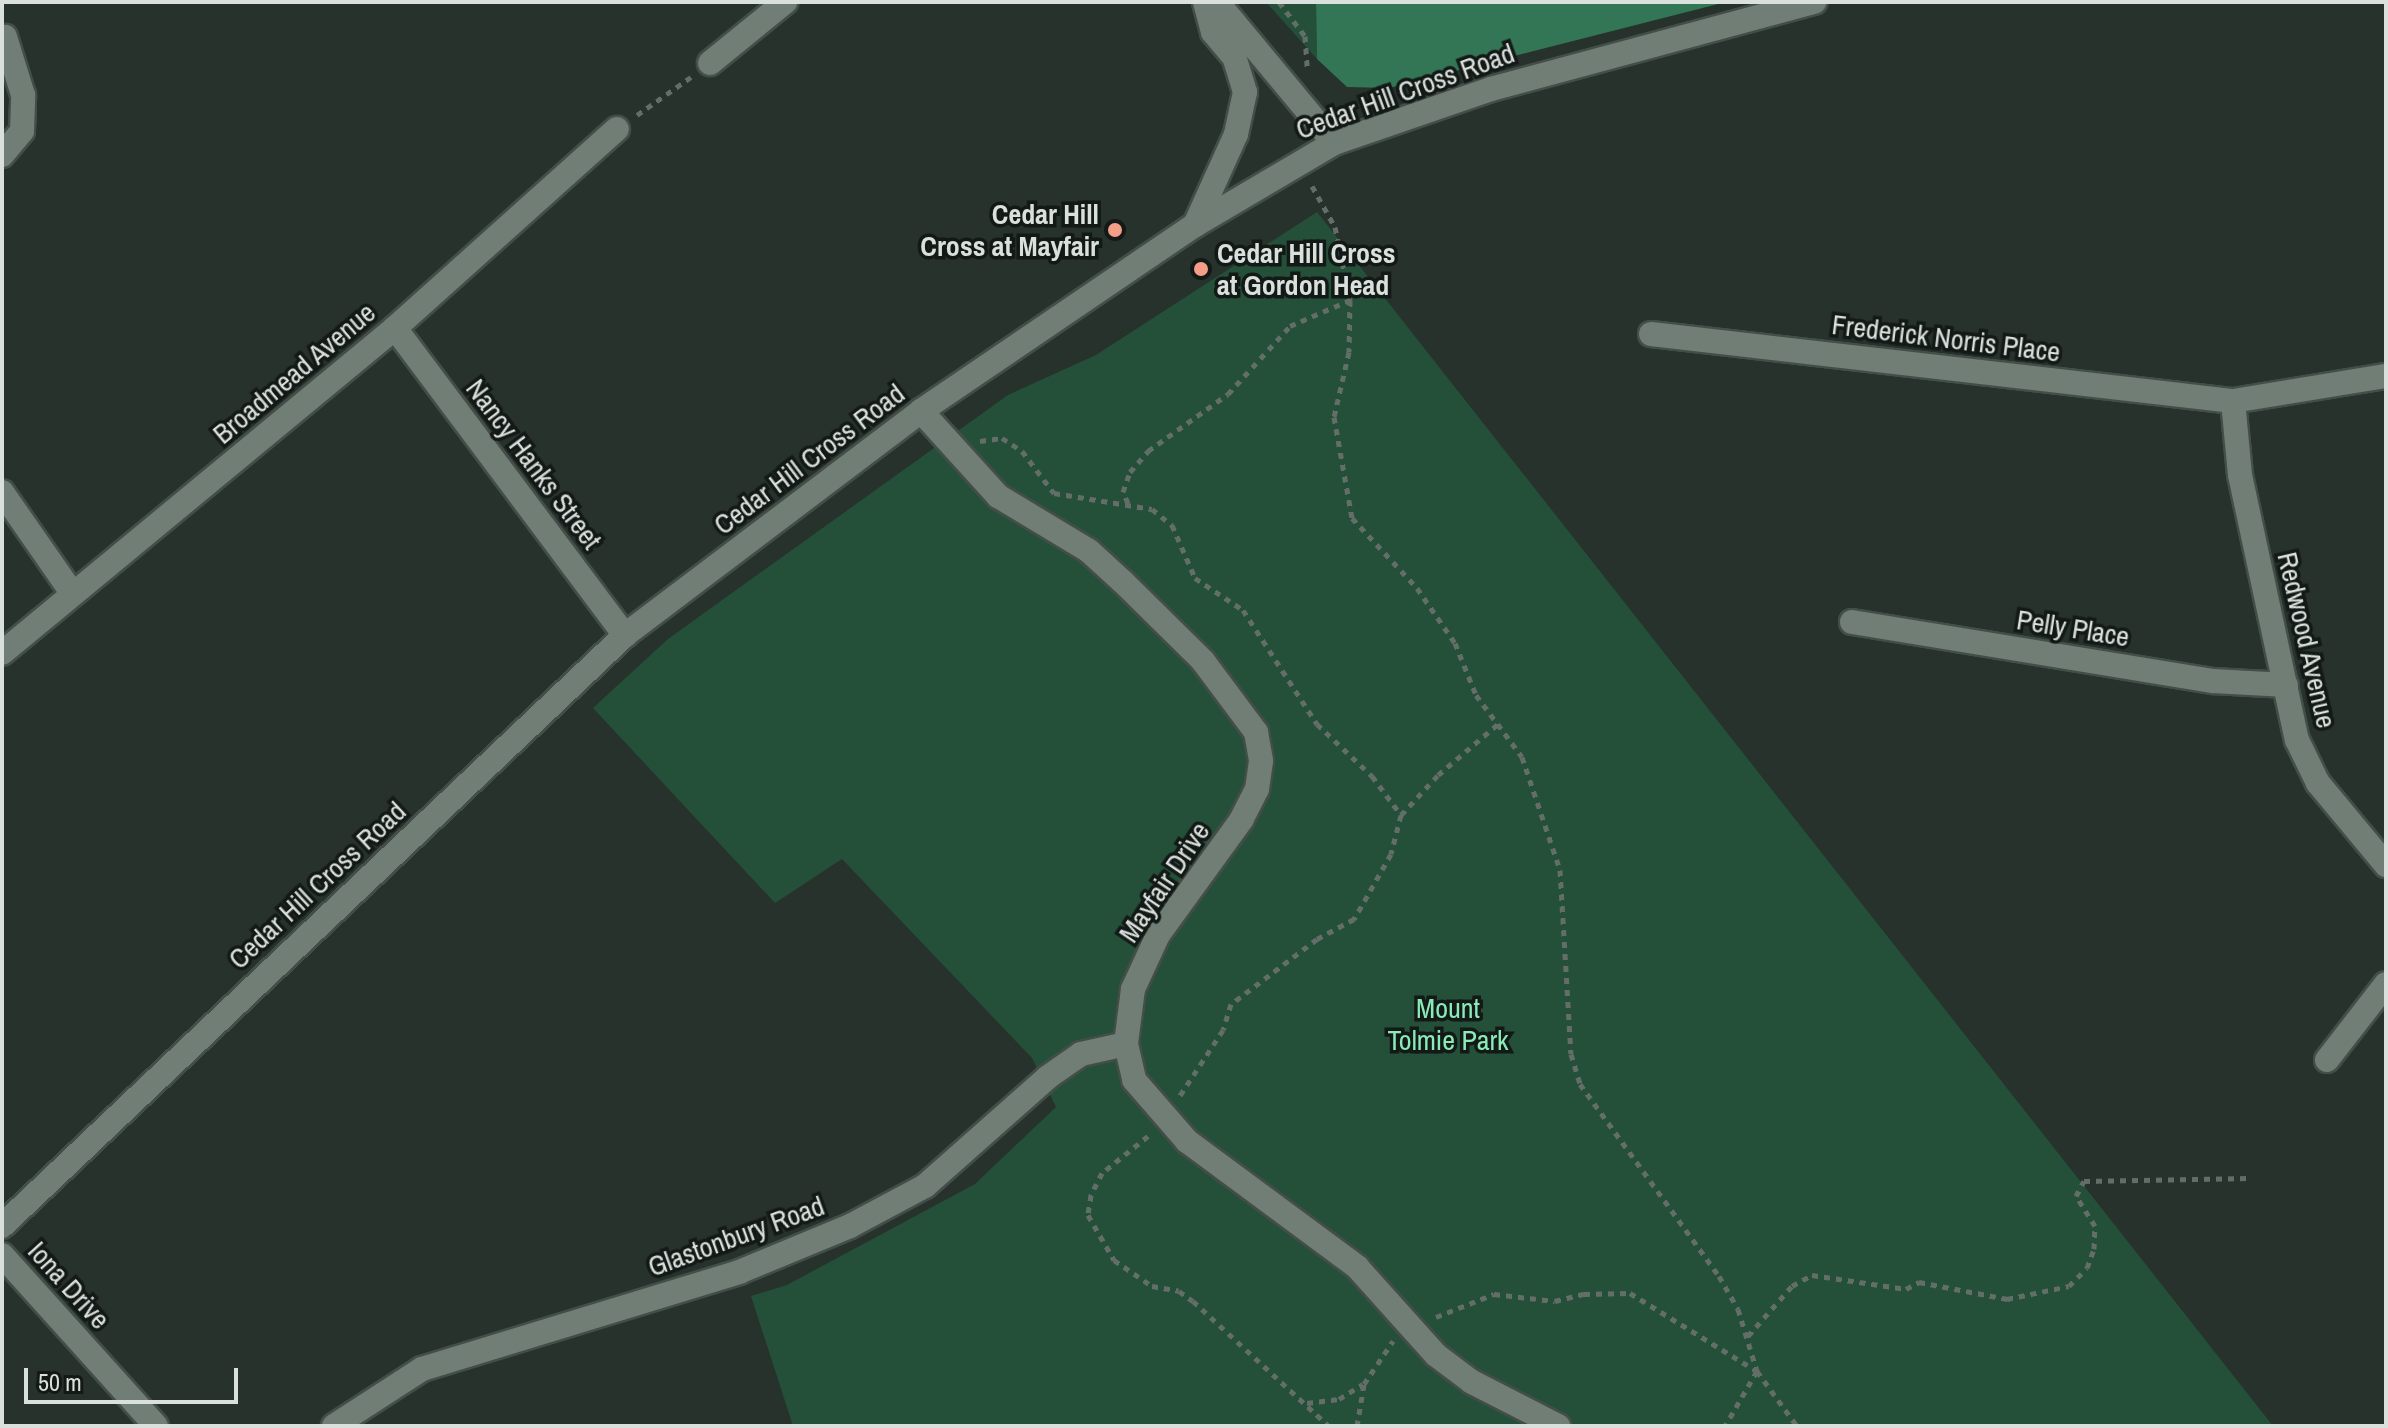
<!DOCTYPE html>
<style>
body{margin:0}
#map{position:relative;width:2388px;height:1428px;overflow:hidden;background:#27322c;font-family:"Archivo Narrow",sans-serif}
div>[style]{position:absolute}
.green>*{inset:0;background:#24503a}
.forest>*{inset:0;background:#337656}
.path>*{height:5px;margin-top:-2.5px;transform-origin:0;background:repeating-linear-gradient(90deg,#646e69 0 6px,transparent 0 12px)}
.roads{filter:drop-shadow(2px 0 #444e48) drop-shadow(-2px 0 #444e48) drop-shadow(0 2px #444e48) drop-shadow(0 -2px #444e48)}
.street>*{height:24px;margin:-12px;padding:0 12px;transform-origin:12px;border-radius:12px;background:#707e76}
.secondary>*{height:24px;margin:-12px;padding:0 12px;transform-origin:12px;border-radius:12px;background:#707e76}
.dots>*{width:22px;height:22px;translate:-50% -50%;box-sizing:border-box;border:4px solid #131916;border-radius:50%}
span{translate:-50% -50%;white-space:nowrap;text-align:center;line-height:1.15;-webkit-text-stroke:7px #131916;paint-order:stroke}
.street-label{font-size:28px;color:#dae1dd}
.poi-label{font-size:28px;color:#dae1dd;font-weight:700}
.right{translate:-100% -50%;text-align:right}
.left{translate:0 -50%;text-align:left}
.park-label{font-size:28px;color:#8aebb9}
.frame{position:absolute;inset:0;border:4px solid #dae1dd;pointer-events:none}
.scale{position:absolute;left:24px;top:1368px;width:214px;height:36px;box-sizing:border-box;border:4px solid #dae1dd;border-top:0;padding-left:10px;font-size:24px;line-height:28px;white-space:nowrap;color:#dae1dd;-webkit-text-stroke:6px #131916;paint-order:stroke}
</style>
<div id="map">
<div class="green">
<i style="clip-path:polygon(1266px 2px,1316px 2px,1317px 59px)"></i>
<i style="clip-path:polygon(1317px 212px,2273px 1426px,793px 1426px,751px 1296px,787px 1285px,975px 1184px,1056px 1107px,1032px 1058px,842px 859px,775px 903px,593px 708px,668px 639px,1008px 395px,1096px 355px)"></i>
</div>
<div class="forest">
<i style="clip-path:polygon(1316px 2px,1726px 2px,1389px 88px,1347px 87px,1317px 59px)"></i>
</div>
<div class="path">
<i style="left:1279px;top:2px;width:43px;rotate:52.6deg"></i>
<i style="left:1305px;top:36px;width:31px;rotate:86deg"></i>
<i style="left:637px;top:115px;width:66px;rotate:-35.1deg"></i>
<i style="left:1312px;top:186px;width:47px;rotate:60.7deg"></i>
<i style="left:1335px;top:227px;width:75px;rotate:78.4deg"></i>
<i style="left:1350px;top:300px;width:52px;rotate:91.1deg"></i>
<i style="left:1349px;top:352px;width:67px;rotate:103deg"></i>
<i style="left:1334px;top:417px;width:103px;rotate:79.9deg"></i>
<i style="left:1352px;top:518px;width:96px;rotate:47.1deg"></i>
<i style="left:1417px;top:588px;width:67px;rotate:55.4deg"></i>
<i style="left:1455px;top:643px;width:56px;rotate:68deg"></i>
<i style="left:1476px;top:695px;width:77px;rotate:53.4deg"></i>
<i style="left:1522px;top:757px;width:119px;rotate:71.4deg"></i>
<i style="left:1560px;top:870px;width:184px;rotate:86.6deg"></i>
<i style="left:1571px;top:1054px;width:31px;rotate:73deg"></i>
<i style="left:1580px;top:1084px;width:237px;rotate:54.1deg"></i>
<i style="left:1719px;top:1276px;width:38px;rotate:60deg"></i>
<i style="left:1738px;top:1309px;width:65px;rotate:73deg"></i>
<i style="left:1757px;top:1371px;width:68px;rotate:54deg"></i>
<i style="left:980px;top:441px;width:22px;rotate:-8deg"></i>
<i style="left:1002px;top:438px;width:24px;rotate:33deg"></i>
<i style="left:1022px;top:451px;width:53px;rotate:52.7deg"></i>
<i style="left:1054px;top:493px;width:99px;rotate:9.3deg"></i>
<i style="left:1152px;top:509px;width:26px;rotate:39deg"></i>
<i style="left:1172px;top:525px;width:58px;rotate:66.5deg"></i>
<i style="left:1195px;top:578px;width:58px;rotate:33.7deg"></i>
<i style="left:1243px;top:610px;width:136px;rotate:57deg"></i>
<i style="left:1317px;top:724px;width:76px;rotate:43.4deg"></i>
<i style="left:1372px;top:776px;width:49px;rotate:53.4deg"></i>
<i style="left:1401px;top:815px;width:40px;rotate:104.4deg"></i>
<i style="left:1391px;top:854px;width:75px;rotate:119.6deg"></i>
<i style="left:1354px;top:919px;width:42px;rotate:151.6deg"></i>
<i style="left:1317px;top:939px;width:108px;rotate:142.9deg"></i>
<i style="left:1231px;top:1004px;width:27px;rotate:107deg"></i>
<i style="left:1223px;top:1030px;width:80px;rotate:123.3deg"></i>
<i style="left:1128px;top:503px;width:12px;rotate:-114deg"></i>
<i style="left:1123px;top:492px;width:21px;rotate:-71deg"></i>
<i style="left:1130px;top:472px;width:28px;rotate:-49deg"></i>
<i style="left:1148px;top:451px;width:98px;rotate:-35.5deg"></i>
<i style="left:1228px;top:394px;width:92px;rotate:-47.6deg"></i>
<i style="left:1290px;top:326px;width:65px;rotate:-23.4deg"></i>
<i style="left:1401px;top:815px;width:54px;rotate:-47.2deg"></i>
<i style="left:1438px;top:775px;width:80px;rotate:-40.4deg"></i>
<i style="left:1148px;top:1136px;width:59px;rotate:141.2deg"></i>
<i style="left:1102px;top:1173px;width:25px;rotate:117deg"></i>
<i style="left:1091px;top:1195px;width:20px;rotate:99deg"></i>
<i style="left:1088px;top:1215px;width:52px;rotate:60deg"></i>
<i style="left:1114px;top:1260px;width:46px;rotate:34.4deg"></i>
<i style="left:1152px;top:1286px;width:27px;rotate:10deg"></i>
<i style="left:1179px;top:1291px;width:17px;rotate:36deg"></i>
<i style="left:1193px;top:1301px;width:185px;rotate:42.6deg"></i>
<i style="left:1436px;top:1317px;width:62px;rotate:-21.6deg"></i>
<i style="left:1494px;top:1294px;width:61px;rotate:6.5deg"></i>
<i style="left:1555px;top:1301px;width:30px;rotate:-14deg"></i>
<i style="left:1584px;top:1294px;width:46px;rotate:-1.2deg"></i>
<i style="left:1630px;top:1293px;width:149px;rotate:31.6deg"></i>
<i style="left:1757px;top:1371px;width:64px;rotate:120.2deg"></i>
<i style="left:1748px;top:1336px;width:67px;rotate:-48.7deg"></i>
<i style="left:1792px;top:1286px;width:23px;rotate:-29deg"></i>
<i style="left:1812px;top:1275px;width:95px;rotate:8.5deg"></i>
<i style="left:1906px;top:1289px;width:15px;rotate:-28deg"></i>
<i style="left:1919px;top:1282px;width:90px;rotate:10.9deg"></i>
<i style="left:2007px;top:1299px;width:63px;rotate:-11.8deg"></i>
<i style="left:2069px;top:1286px;width:25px;rotate:-45deg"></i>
<i style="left:2087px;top:1268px;width:20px;rotate:-70deg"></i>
<i style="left:2094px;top:1249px;width:23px;rotate:-88deg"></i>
<i style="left:2095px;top:1226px;width:36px;rotate:-122deg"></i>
<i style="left:2076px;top:1196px;width:17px;rotate:-62deg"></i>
<i style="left:2084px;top:1181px;width:167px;rotate:-1deg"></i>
<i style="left:1307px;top:1403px;width:32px;rotate:-7deg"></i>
<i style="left:1339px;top:1399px;width:28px;rotate:-32deg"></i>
<i style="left:1357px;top:1426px;width:43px;rotate:-80.5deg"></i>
<i style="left:1364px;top:1384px;width:52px;rotate:-56deg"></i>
</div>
<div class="roads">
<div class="street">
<i style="left:710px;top:63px;width:97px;rotate:-39.1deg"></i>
<i style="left:2px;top:155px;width:31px;rotate:-50deg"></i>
<i style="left:22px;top:131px;width:36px;rotate:-88deg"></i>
<i style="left:23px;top:95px;width:61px;rotate:-107.2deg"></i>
<i style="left:395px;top:328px;width:384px;rotate:53.2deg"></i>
<i style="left:1651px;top:334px;width:586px;rotate:6.57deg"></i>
<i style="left:2233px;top:401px;width:155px;rotate:-9.3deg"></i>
<i style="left:2233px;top:401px;width:74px;rotate:84.6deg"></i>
<i style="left:2240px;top:475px;width:271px;rotate:77.9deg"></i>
<i style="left:2297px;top:740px;width:48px;rotate:64deg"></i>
<i style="left:2318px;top:783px;width:107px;rotate:50.3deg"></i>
<i style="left:921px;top:411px;width:115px;rotate:47.8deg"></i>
<i style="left:998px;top:496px;width:106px;rotate:31.1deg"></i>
<i style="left:1089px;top:551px;width:45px;rotate:42.3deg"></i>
<i style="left:1122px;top:581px;width:114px;rotate:44.6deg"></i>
<i style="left:1203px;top:661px;width:89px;rotate:53.3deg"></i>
<i style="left:1256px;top:732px;width:29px;rotate:80deg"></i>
<i style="left:1261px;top:761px;width:28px;rotate:98deg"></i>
<i style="left:1257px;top:789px;width:34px;rotate:117deg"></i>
<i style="left:1242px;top:819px;width:143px;rotate:125.9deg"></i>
<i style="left:1158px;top:935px;width:60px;rotate:114.8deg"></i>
<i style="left:1133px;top:989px;width:55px;rotate:97.3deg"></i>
<i style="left:1126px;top:1044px;width:37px;rotate:77deg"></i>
<i style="left:1134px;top:1080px;width:81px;rotate:49deg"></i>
<i style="left:1187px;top:1141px;width:212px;rotate:36.5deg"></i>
<i style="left:1357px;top:1267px;width:118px;rotate:48.1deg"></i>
<i style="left:1436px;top:1355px;width:45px;rotate:36.9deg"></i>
<i style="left:1472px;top:1382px;width:97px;rotate:27.1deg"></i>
<i style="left:2px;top:492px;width:124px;rotate:55.2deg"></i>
<i style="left:1852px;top:622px;width:366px;rotate:9.3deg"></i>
<i style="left:2213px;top:681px;width:73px;rotate:3.1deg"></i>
<i style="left:2px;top:653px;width:510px;rotate:-39.59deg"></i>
<i style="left:395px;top:328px;width:298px;rotate:-41.9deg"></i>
<i style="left:2327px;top:1060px;width:96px;rotate:-52.2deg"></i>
<i style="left:2px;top:1255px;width:230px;rotate:48deg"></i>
<i style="left:334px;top:1426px;width:105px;rotate:-32.9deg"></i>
<i style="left:422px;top:1369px;width:332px;rotate:-17deg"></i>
<i style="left:739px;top:1272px;width:120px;rotate:-22.5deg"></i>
<i style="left:850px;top:1226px;width:85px;rotate:-28.1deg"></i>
<i style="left:925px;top:1186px;width:164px;rotate:-41.5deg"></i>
<i style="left:1048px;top:1077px;width:40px;rotate:-34.9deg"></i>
<i style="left:1081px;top:1054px;width:46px;rotate:-12.5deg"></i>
</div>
<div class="secondary">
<i style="left:1217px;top:2px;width:183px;rotate:50.3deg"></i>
<i style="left:1195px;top:225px;width:100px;rotate:-65.7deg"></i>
<i style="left:1236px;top:134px;width:43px;rotate:-77.9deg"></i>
<i style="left:1245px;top:92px;width:37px;rotate:-107deg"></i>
<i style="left:1234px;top:57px;width:33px;rotate:-130deg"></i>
<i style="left:1213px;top:32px;width:31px;rotate:-105deg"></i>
<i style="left:2px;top:1226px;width:859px;rotate:-43.49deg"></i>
<i style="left:625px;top:635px;width:371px;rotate:-37.1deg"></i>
<i style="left:921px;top:411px;width:331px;rotate:-34.2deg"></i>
<i style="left:1195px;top:225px;width:161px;rotate:-30.5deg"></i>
<i style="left:1334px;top:143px;width:166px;rotate:-19deg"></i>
<i style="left:1491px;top:89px;width:335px;rotate:-15.1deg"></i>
</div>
</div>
<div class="dots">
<i style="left:1115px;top:230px;background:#f49e88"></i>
<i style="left:1201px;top:269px;background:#f49e88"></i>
</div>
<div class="street-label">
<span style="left:1405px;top:91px;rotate:-20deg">Cedar Hill Cross Road</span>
<span style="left:1946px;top:338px;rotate:7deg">Frederick Norris Place</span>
<span style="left:294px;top:373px;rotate:-40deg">Broadmead Avenue</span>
<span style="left:809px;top:459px;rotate:-37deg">Cedar Hill Cross Road</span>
<span style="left:534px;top:464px;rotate:53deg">Nancy Hanks Street</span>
<span style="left:2073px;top:628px;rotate:9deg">Pelly Place</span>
<span style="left:2307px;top:640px;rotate:77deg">Redwood Avenue</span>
<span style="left:1164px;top:882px;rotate:-56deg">Mayfair Drive</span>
<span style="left:317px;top:885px;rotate:-43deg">Cedar Hill Cross Road</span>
<span style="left:736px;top:1236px;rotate:-20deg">Glastonbury Road</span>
<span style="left:69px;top:1285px;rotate:48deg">Iona Drive</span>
</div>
<div class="poi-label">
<span class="right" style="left:1099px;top:230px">Cedar Hill<br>Cross at Mayfair</span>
<span class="left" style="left:1217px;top:269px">Cedar Hill Cross<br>at Gordon Head</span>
</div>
<div class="park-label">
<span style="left:1448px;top:1024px">Mount<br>Tolmie Park</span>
</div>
<div class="frame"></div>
<div class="scale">50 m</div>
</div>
